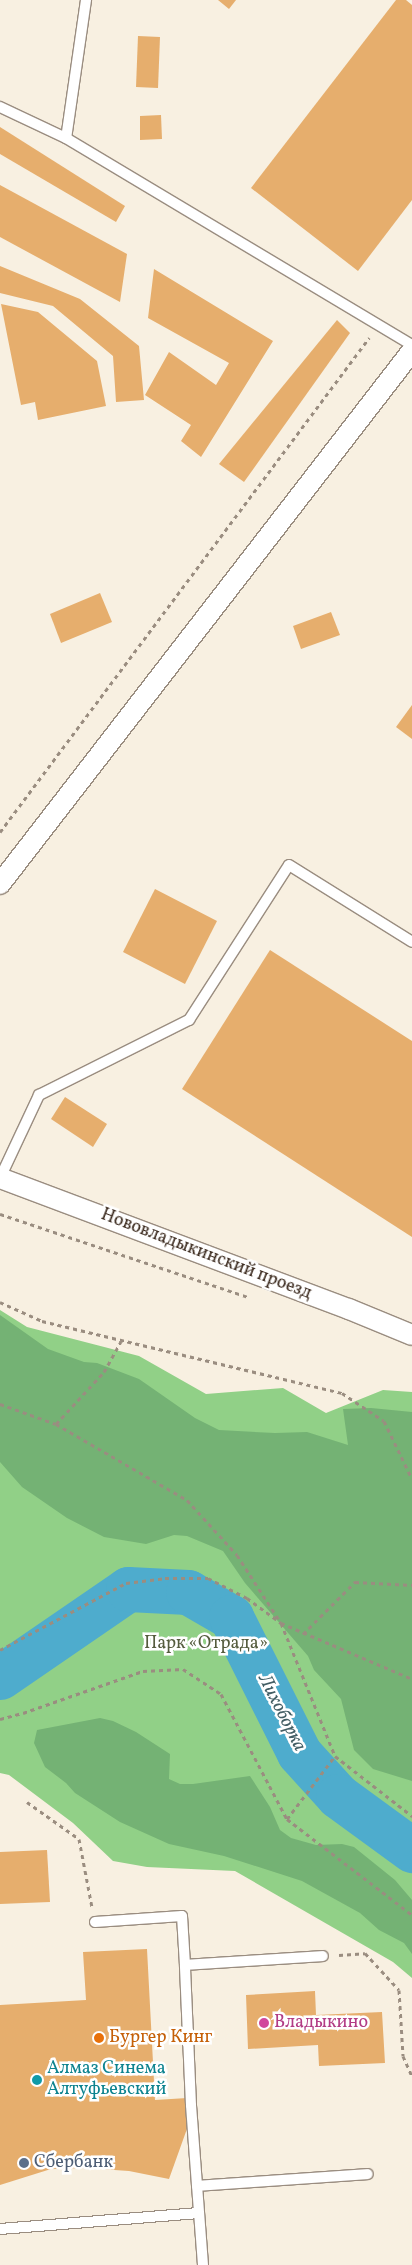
<!DOCTYPE html>
<meta charset="utf-8">
<style>
body{margin:0}
#map{position:relative;width:412px;height:2265px;overflow:hidden;background:#f8f0e1;font-family:Vollkorn,serif}
div>[style]{position:absolute}
.green>*{inset:0;background:#91d087}
.forest>*{inset:0;background:#74b274}
.river>*{height:45px;margin:-22.5px;padding:0 22.5px;transform-origin:22.5px;border-radius:22.5px;background:#4eaccd}
.building>*{inset:0;background:#e6ae6d}
.path>*{height:3px;margin-top:-1.5px;transform-origin:0;background:repeating-linear-gradient(90deg,#9a8d80 0 4px,transparent 0 8px)}
.roads{filter:drop-shadow(1px 0 #9a8d80) drop-shadow(-1px 0 #9a8d80) drop-shadow(0 1px #9a8d80) drop-shadow(0 -1px #9a8d80)}
.service>*{height:10px;margin:-5px;padding:0 5px;transform-origin:5px;border-radius:5px;background:#fff}
.minor>*{height:20px;margin:-10px;padding:0 10px;transform-origin:10px;border-radius:10px;background:#fff}
.dots>*{width:14px;height:14px;translate:-50% -50%;box-sizing:border-box;border:2px solid #fff;border-radius:50%}
span{translate:-50% -50%;white-space:nowrap;text-align:center;line-height:1.15;-webkit-text-stroke:5px #fff;paint-order:stroke}
.street-label{font-size:18px;color:#3b2a1e}
.park-label{font-size:18px;color:#555c3e}
.hotel-label{font-size:18px;color:#b23c85}
.left{translate:0 -50%;text-align:left}
.food-label{font-size:18px;color:#c56008}
.culture-label{font-size:18px;color:#0d838f}
.service-label{font-size:18px;color:#4e5e75}
.water-label{font-size:19px;color:#435e64;font-style:italic}
</style>
<div id="map">
<div class="green">
<i style="clip-path:polygon(0 1310px,27px 1327px,139px 1356px,206px 1394px,283px 1388px,326px 1413px,383px 1390px,412px 1392px,412px 1978px,393px 1962px,235px 1871px,147px 1867px,113px 1861px,73px 1823px,9px 1775px,0 1773px)"></i>
</div>
<div class="forest">
<i style="clip-path:polygon(0 1315px,48px 1349px,84px 1362px,97px 1363px,139px 1379px,195px 1418px,219px 1430px,275px 1433px,307px 1432px,348px 1445px,343px 1409px,371px 1408px,412px 1412px,412px 1781px,373px 1769px,354px 1750px,341px 1699px,314px 1670px,308px 1656px,245px 1583px,223px 1551px,187px 1536px,174px 1535px,146px 1544px,104px 1537px,67px 1518px,22px 1487px,0 1462px)"></i>
<i style="clip-path:polygon(100px 1718px,113px 1721px,136px 1732px,170px 1754px,169px 1779px,180px 1784px,193px 1784px,250px 1776px,270px 1807px,280px 1830px,291px 1838px,316px 1845px,342px 1844px,354px 1847px,395px 1880px,412px 1900px,412px 1954px,404px 1943px,379px 1930px,360px 1913px,302px 1881px,224px 1856px,169px 1844px,120px 1822px,75px 1793px,66px 1783px,45px 1767px,34px 1743px,37px 1730px)"></i>
</div>
<div class="river">
<i style="left:0;top:1677px;width:155px;rotate:-34.5deg"></i>
<i style="left:128px;top:1589px;width:60px;rotate:2.9deg"></i>
<i style="left:188px;top:1592px;width:50px;rotate:30.2deg"></i>
<i style="left:231px;top:1617px;width:152px;rotate:63.4deg"></i>
<i style="left:299px;top:1753px;width:58px;rotate:47.8deg"></i>
<i style="left:338px;top:1796px;width:92px;rotate:36.1deg"></i>
</div>
<div class="building">
<i style="clip-path:polygon(218px 0,236px 0,229px 9px)"></i>
<i style="clip-path:polygon(396px 0,406px 0,412px 5px,412px 200px,358px 271px,251px 188px)"></i>
<i style="clip-path:polygon(138px 36px,160px 37px,158px 88px,136px 87px)"></i>
<i style="clip-path:polygon(161px 115px,162px 139px,140px 140px,140px 116px)"></i>
<i style="clip-path:polygon(0 127px,125px 206px,116px 222px,0 154px)"></i>
<i style="clip-path:polygon(0 185px,127px 254px,120px 302px,0 237px)"></i>
<i style="clip-path:polygon(0 266px,80px 299px,139px 346px,144px 400px,116px 402px,113px 356px,53px 306px,0 293px)"></i>
<i style="clip-path:polygon(154px 269px,273px 341px,201px 457px,181px 441px,191px 425px,145px 395px,169px 352px,216px 385px,229px 363px,148px 318px)"></i>
<i style="clip-path:polygon(1px 304px,38px 312px,97px 361px,106px 406px,38px 420px,35px 402px,21px 405px)"></i>
<i style="clip-path:polygon(337px 320px,350px 333px,244px 482px,219px 464px)"></i>
<i style="clip-path:polygon(100px 593px,112px 622px,61px 643px,50px 614px)"></i>
<i style="clip-path:polygon(331px 612px,340px 635px,301px 649px,293px 626px)"></i>
<i style="clip-path:polygon(412px 705px,412px 739px,396px 727px)"></i>
<i style="clip-path:polygon(155px 889px,217px 921px,185px 984px,123px 952px)"></i>
<i style="clip-path:polygon(270px 950px,412px 1041px,412px 1237px,182px 1089px)"></i>
<i style="clip-path:polygon(65px 1097px,107px 1124px,93px 1147px,51px 1119px)"></i>
<i style="clip-path:polygon(47px 1850px,50px 1902px,0 1904px,0 1852px)"></i>
<i style="clip-path:polygon(147px 1949px,155px 2100px,187px 2098px,188px 2126px,169px 2179px,129px 2171px,85px 2168px,51px 2169px,0 2185px,0 2005px,86px 2000px,83px 1952px)"></i>
<i style="clip-path:polygon(315px 1991px,316px 2015px,382px 2012px,385px 2063px,319px 2066px,318px 2045px,248px 2049px,246px 1995px)"></i>
</div>
<div class="path">
<i style="left:0;top:832px;width:617px;rotate:-53.24deg"></i>
<i style="left:0;top:1214px;width:262px;rotate:18.5deg"></i>
<i style="left:0;top:1302px;width:46px;rotate:24.3deg"></i>
<i style="left:42px;top:1321px;width:309px;rotate:13.5deg"></i>
<i style="left:342px;top:1393px;width:50px;rotate:33.7deg"></i>
<i style="left:384px;top:1421px;width:64px;rotate:64.2deg"></i>
<i style="left:0;top:1404px;width:59px;rotate:19.7deg"></i>
<i style="left:56px;top:1424px;width:151px;rotate:30.1deg"></i>
<i style="left:187px;top:1500px;width:74px;rotate:47.7deg"></i>
<i style="left:237px;top:1555px;width:81px;rotate:57.1deg"></i>
<i style="left:281px;top:1623px;width:142px;rotate:23.1deg"></i>
<i style="left:56px;top:1424px;width:71px;rotate:-47.3deg"></i>
<i style="left:104px;top:1372px;width:35px;rotate:-61deg"></i>
<i style="left:303px;top:1634px;width:74px;rotate:-45deg"></i>
<i style="left:355px;top:1582px;width:57px;rotate:3deg"></i>
<i style="left:0;top:1650px;width:143px;rotate:-28deg"></i>
<i style="left:126px;top:1583px;width:39px;rotate:-7deg"></i>
<i style="left:165px;top:1578px;width:43px"></i>
<i style="left:208px;top:1578px;width:44px;rotate:27.1deg"></i>
<i style="left:247px;top:1598px;width:42px;rotate:36.3deg"></i>
<i style="left:281px;top:1623px;width:144px;rotate:67.9deg"></i>
<i style="left:335px;top:1756px;width:98px;rotate:37.9deg"></i>
<i style="left:0;top:1719px;width:24px;rotate:-15deg"></i>
<i style="left:23px;top:1713px;width:127px;rotate:-19.3deg"></i>
<i style="left:143px;top:1671px;width:40px;rotate:-2.9deg"></i>
<i style="left:183px;top:1669px;width:45px;rotate:33.3deg"></i>
<i style="left:221px;top:1694px;width:141px;rotate:62.2deg"></i>
<i style="left:287px;top:1819px;width:158px;rotate:37.5deg"></i>
<i style="left:27px;top:1802px;width:64px;rotate:35.4deg"></i>
<i style="left:79px;top:1839px;width:69px;rotate:79.2deg"></i>
<i style="left:287px;top:1819px;width:79px;rotate:-52.7deg"></i>
<i style="left:339px;top:1955px;width:26px;rotate:-4deg"></i>
<i style="left:365px;top:1953px;width:50px;rotate:47.4deg"></i>
<i style="left:399px;top:1990px;width:66px;rotate:86.5deg"></i>
<i style="left:403px;top:2056px;width:22px;rotate:66deg"></i>
</div>
<div class="roads">
<div class="service">
<i style="left:86px;top:0;width:139px;rotate:98.2deg"></i>
<i style="left:66px;top:138px;width:403px;rotate:30.9deg"></i>
<i style="left:0;top:107px;width:73px;rotate:25.2deg"></i>
<i style="left:0;top:1178px;width:92px;rotate:-64.8deg"></i>
<i style="left:39px;top:1095px;width:168px;rotate:-26.6deg"></i>
<i style="left:189px;top:1020px;width:184px;rotate:-57.2deg"></i>
<i style="left:289px;top:865px;width:145px;rotate:32deg"></i>
<i style="left:95px;top:1922px;width:87px;rotate:-3.9deg"></i>
<i style="left:182px;top:1916px;width:49px;rotate:86.5deg"></i>
<i style="left:197px;top:2186px;width:171px;rotate:-4deg"></i>
<i style="left:0;top:2229px;width:199px;rotate:-4.6deg"></i>
<i style="left:203px;top:2265px;width:160px;rotate:-94.3deg"></i>
<i style="left:191px;top:2105px;width:140px;rotate:-92.5deg"></i>
<i style="left:185px;top:1965px;width:138px;rotate:-3.7deg"></i>
</div>
<div class="minor">
<i style="left:0;top:884px;width:674px;rotate:-52.3deg"></i>
<i style="left:0;top:1178px;width:373px;rotate:20.6deg"></i>
<i style="left:349px;top:1309px;width:68px;rotate:22.4deg"></i>
</div>
</div>
<div class="dots">
<i style="left:264px;top:2023px;background:#d1479c"></i>
<i style="left:99px;top:2038px;background:#e8710a"></i>
<i style="left:37px;top:2080px;background:#0f9aa8"></i>
<i style="left:24px;top:2163px;background:#5c6f8a"></i>
</div>
<div class="street-label">
<span style="left:206px;top:1255px;rotate:21deg">Нововладыкинский проезд</span>
</div>
<div class="park-label">
<span style="left:206px;top:1644px">Парк «Отрада»</span>
</div>
<div class="hotel-label">
<span class="left" style="left:274px;top:2023px">Владыкино</span>
</div>
<div class="food-label">
<span class="left" style="left:109px;top:2038px">Бургер Кинг</span>
</div>
<div class="culture-label">
<span class="left" style="left:47px;top:2080px">Алмаз Синема<br>Алтуфьевский</span>
</div>
<div class="service-label">
<span class="left" style="left:34px;top:2163px">Сбербанк</span>
</div>
<div class="water-label">
<span style="left:281px;top:1713px;rotate:63deg">Лихоборка</span>
</div>
</div>
